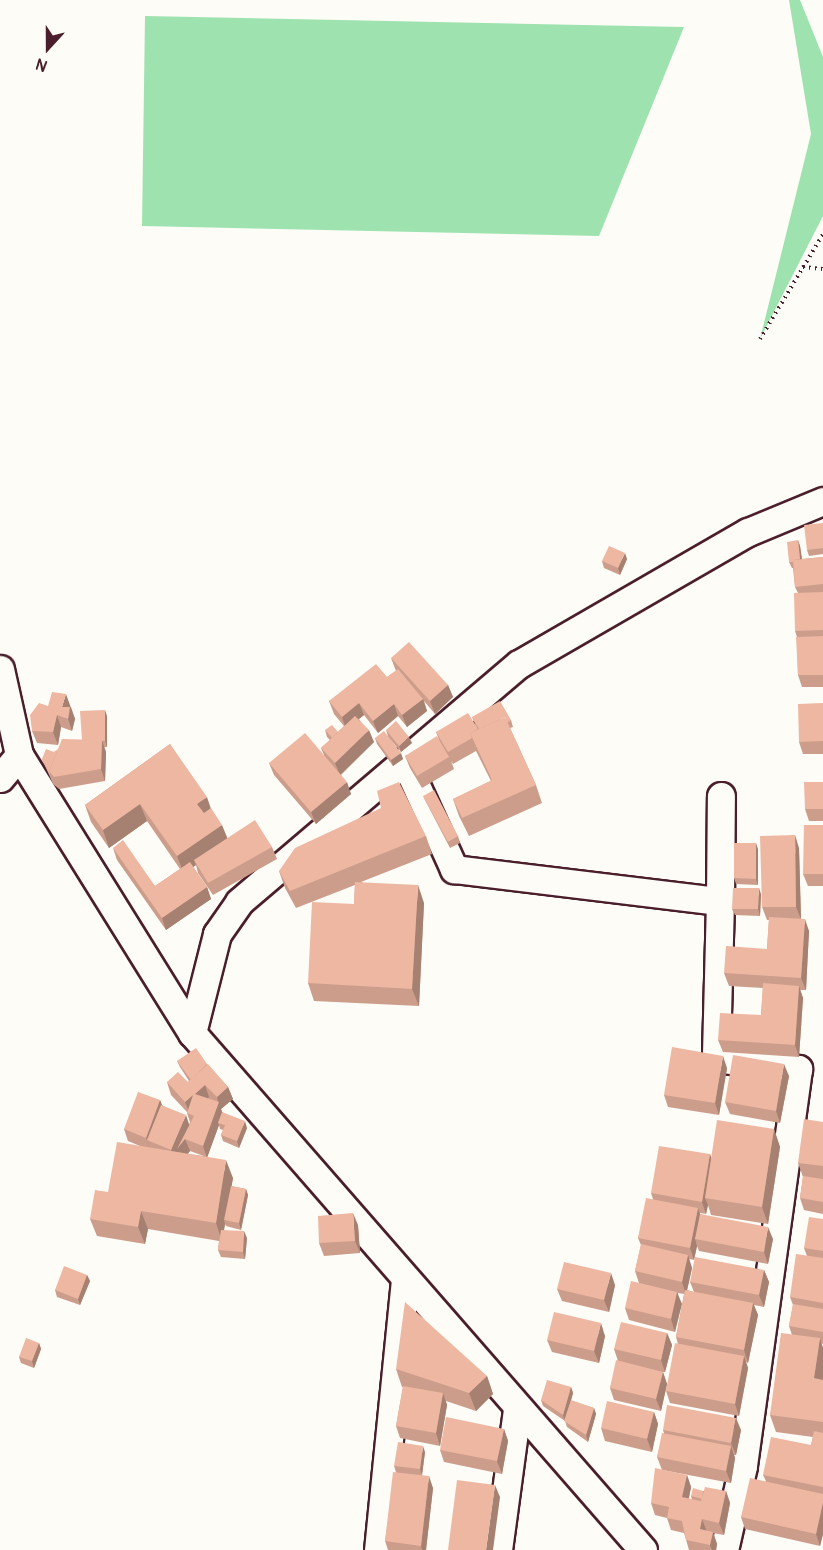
<!DOCTYPE html>
<style>
body{margin:0}
#map{position:relative;width:823px;height:1550px;overflow:hidden;background:#fdfcf7;font-family:Pangolin,sans-serif}
div>[style]{position:absolute}
.green>*{inset:0;background:#9ee3af}
.path>*{height:4px;margin-top:-2px;transform-origin:0;background:repeating-linear-gradient(90deg,#4a1f2b 0 1.5px,transparent 0 6px)}
.roads{filter:drop-shadow(2px 0 #4a1f2b) drop-shadow(-2px 0 #4a1f2b) drop-shadow(0 2px #4a1f2b) drop-shadow(0 -2px #4a1f2b)}
.street>*{height:27px;margin:-13.5px;padding:0 13.5px;transform-origin:13.5px;border-radius:13.5px;background:#fdfcf7}
.wall>*{inset:0;background:#cc9d8b}
.shaded-wall>*{inset:0;background:#a68071}
.building>*{inset:0;background:#edb7a2}
span{translate:-50% -50%;white-space:nowrap;text-align:center;line-height:1.15;-webkit-text-stroke:6px #fdfcf7;paint-order:stroke}
.north{position:absolute;left:18px;top:18px;width:60px;height:60px;-webkit-text-stroke:4px #fdfcf7;paint-order:stroke;rotate:201deg;font-size:16px;font-weight:700;line-height:24px;text-align:center;color:#4a1f2b}
.north::after{content:'';display:block;margin:auto;width:21px;height:27px;background:#4a1f2b;clip-path:polygon(50% 0,100% 100%,50% 72%,0 100%)}
</style>
<div id="map">
<div class="green">
<i style="clip-path:polygon(789px 0,800px 0,823px 57px,823px 216px,760px 339px,811px 134px)"></i>
<i style="clip-path:polygon(145px 16px,684px 27px,599px 236px,142px 226px)"></i>
</div>
<div class="path">
<i style="left:803px;top:267px;width:20px;rotate:6deg"></i>
<i style="left:760px;top:339px;width:122px;rotate:-59deg"></i>
</div>
<div class="roads">
<div class="street">
<i style="left:0;top:669px;width:88px;rotate:77.5deg"></i>
<i style="left:19px;top:755px;width:327px;rotate:58.1deg"></i>
<i style="left:192px;top:1033px;width:686px;rotate:48.9deg"></i>
<i style="left:405px;top:761px;width:119px;rotate:65.6deg"></i>
<i style="left:454px;top:869px;width:268px;rotate:6.9deg"></i>
<i style="left:720px;top:901px;width:105px;rotate:-89.5deg"></i>
<i style="left:0;top:778px;width:30px;rotate:-50deg"></i>
<i style="left:720px;top:901px;width:157px;rotate:91.5deg"></i>
<i style="left:716px;top:1058px;width:83px;rotate:7.6deg"></i>
<i style="left:798px;top:1069px;width:401px;rotate:97.9deg"></i>
<i style="left:743px;top:1466px;width:86px;rotate:102.7deg"></i>
<i style="left:192px;top:1033px;width:102px;rotate:-75.8deg"></i>
<i style="left:217px;top:934px;width:39px;rotate:-55deg"></i>
<i style="left:239px;top:902px;width:367px;rotate:-40.4deg"></i>
<i style="left:519px;top:664px;width:264px;rotate:-30deg"></i>
<i style="left:748px;top:532px;width:81px;rotate:-22.5deg"></i>
<i style="left:378px;top:1550px;width:271px;rotate:-84.3deg"></i>
<i style="left:498px;top:1550px;width:142px;rotate:-82.3deg"></i>
</div>
</div>
<div class="wall">
<i style="clip-path:polygon(823px 523px,823px 554px,809px 556px,807px 550px)"></i>
<i style="clip-path:polygon(798px 540px,800px 546px,802px 559px,823px 557px,823px 687px,802px 687px,798px 675px,797px 637px,795px 631px,798px 593px,795px 587px,793px 568px,792px 568px,789px 562px)"></i>
<i style="clip-path:polygon(627px 559px,620px 575px,604px 568px,602px 561px)"></i>
<i style="clip-path:polygon(391px 658px,448px 685px,453px 697px,435px 714px,424px 701px,427px 711px,407px 727px,398px 716px,378px 733px,364px 715px,359px 719px,374px 742px,341px 775px,351px 794px,316px 824px,274px 775px,269px 763px,324px 755px,321px 748px,330px 740px,327px 737px,325px 730px,338px 732px,344px 726px,334px 714px,329px 701px,387px 677px,396px 671px)"></i>
<i style="clip-path:polygon(823px 703px,823px 754px,803px 754px,799px 742px)"></i>
<i style="clip-path:polygon(48px 706px,71px 707px,75px 719px,72px 731px,61px 727px,58px 745px,37px 743px,32px 731px)"></i>
<i style="clip-path:polygon(107px 716px,107px 747px,104px 747px,106px 752px,105px 781px,59px 789px,53px 784px,42px 759px,54px 752px,82px 740px)"></i>
<i style="clip-path:polygon(472px 717px,511px 720px,513px 727px,510px 728px,536px 785px,542px 803px,469px 836px,459px 816px,453px 799px,491px 781px,476px 751px,453px 764px,451px 761px,454px 769px,422px 788px,410px 768px,405px 756px,439px 740px,436px 732px,475px 724px)"></i>
<i style="clip-path:polygon(386px 730px,412px 743px,401px 752px,389px 738px,403px 759px,393px 766px,377px 744px,375px 738px,388px 736px)"></i>
<i style="clip-path:polygon(170px 744px,211px 809px,227px 838px,272px 847px,277px 859px,213px 895px,198px 873px,196px 865px,193px 867px,207px 887px,211px 899px,166px 930px,117px 860px,113px 848px,155px 886px,180px 869px,147px 821px,109px 848px,91px 822px,85px 805px)"></i>
<i style="clip-path:polygon(823px 782px,823px 821px,809px 821px,805px 809px)"></i>
<i style="clip-path:polygon(423px 796px,458px 836px,460px 843px,450px 848px,426px 802px)"></i>
<i style="clip-path:polygon(823px 825px,823px 886px,808px 886px,803px 874px)"></i>
<i style="clip-path:polygon(426px 836px,432px 854px,361px 882px,424px 903px,419px 1006px,314px 1001px,308px 983px,354px 904px,355px 885px,296px 908px,285px 888px,279px 871px)"></i>
<i style="clip-path:polygon(799px 848px,801px 919px,809px 931px,806px 990px,800px 990px,803px 998px,799px 1057px,723px 1052px,718px 1040px,761px 1015px,763px 988px,729px 986px,724px 973px,767px 949px,769px 920px,767px 920px,762px 907px)"></i>
<i style="clip-path:polygon(758px 849px,758px 885px,736px 884px,734px 878px)"></i>
<i style="clip-path:polygon(761px 894px,760px 916px,735px 915px,732px 909px)"></i>
<i style="clip-path:polygon(evenodd,177px 1061px,207px 1064px,228px 1087px,233px 1099px,221px 1109px,222px 1112px,247px 1128px,239px 1148px,223px 1141px,221px 1135px,223px 1130px,220px 1129px,219px 1125px,207px 1157px,233px 1178px,231px 1186px,246px 1189px,248px 1195px,241px 1230px,226px 1226px,225px 1224px,224px 1230px,247px 1238px,245px 1259px,221px 1257px,218px 1250px,219px 1241px,148px 1229px,145px 1244px,97px 1236px,90px 1219px,140px 1146px,128px 1141px,124px 1129px,160px 1100px,162px 1105px,189px 1125px,190px 1122px,187px 1113px,187px 1112px,171px 1095px,167px 1082px,188px 1082px,189px 1081px,180px 1067px,177px 1061px,190px 1151px,204px 1156px,188px 1154px,190px 1151px)"></i>
<i style="clip-path:polygon(727px 1068px,719px 1115px,668px 1107px,664px 1095px)"></i>
<i style="clip-path:polygon(789px 1076px,780px 1123px,730px 1114px,725px 1102px)"></i>
<i style="clip-path:polygon(823px 1122px,823px 1214px,804px 1210px,800px 1198px,803px 1177px,798px 1163px)"></i>
<i style="clip-path:polygon(774px 1129px,780px 1147px,768px 1224px,711px 1215px,708px 1205px,706px 1214px,700px 1213px,700px 1214px,773px 1239px,768px 1264px,699px 1251px,697px 1246px,694px 1260px,689px 1259px,692px 1268px,687px 1290px,694px 1292px,690px 1282px,764px 1270px,769px 1282px,764px 1307px,754px 1305px,758px 1315px,748px 1363px,746px 1362px,748px 1368px,739px 1416px,670px 1403px,666px 1391px,678px 1344px,676px 1337px,684px 1294px,678px 1293px,675px 1332px,629px 1320px,625px 1308px,639px 1283px,635px 1271px,641px 1245px,638px 1238px,653px 1199px,651px 1193px,710px 1154px,711px 1158px)"></i>
<i style="clip-path:polygon(823px 1219px,823px 1344px,821px 1343px,823px 1348px,823px 1534px,820px 1546px,745px 1529px,741px 1517px,766px 1481px,763px 1475px,811px 1445px,813px 1437px,776px 1432px,770px 1415px,792px 1335px,789px 1326px,793px 1305px,790px 1297px,807px 1256px,804px 1248px)"></i>
<i style="clip-path:polygon(358px 1225px,360px 1253px,324px 1256px,319px 1243px)"></i>
<i style="clip-path:polygon(87px 1275px,90px 1281px,80px 1305px,57px 1297px,55px 1290px)"></i>
<i style="clip-path:polygon(615px 1285px,609px 1312px,562px 1301px,557px 1289px)"></i>
<i style="clip-path:polygon(667px 1333px,672px 1345px,665px 1372px,663px 1372px,667px 1384px,661px 1411px,614px 1400px,610px 1388px,618px 1361px,614px 1349px)"></i>
<i style="clip-path:polygon(605px 1336px,599px 1363px,552px 1352px,547px 1340px)"></i>
<i style="clip-path:polygon(39px 1343px,41px 1349px,34px 1368px,21px 1363px,19px 1357px)"></i>
<i style="clip-path:polygon(396px 1369px,487px 1376px,493px 1394px,476px 1411px,446px 1401px,447px 1405px,440px 1446px,400px 1438px,396px 1426px,403px 1387px,402px 1387px)"></i>
<i style="clip-path:polygon(571px 1387px,573px 1393px,571px 1401px,594px 1408px,596px 1414px,588px 1442px,567px 1427px,565px 1421px,543px 1406px,541px 1400px)"></i>
<i style="clip-path:polygon(654px 1412px,658px 1424px,652px 1452px,605px 1441px,601px 1428px)"></i>
<i style="clip-path:polygon(504px 1429px,508px 1441px,502px 1474px,444px 1462px,440px 1450px)"></i>
<i style="clip-path:polygon(663px 1430px,741px 1430px,736px 1455px,734px 1455px,735px 1458px,731px 1483px,662px 1470px,657px 1457px,664px 1433px)"></i>
<i style="clip-path:polygon(425px 1452px,422px 1475px,433px 1488px,426px 1550px,388px 1550px,385px 1541px,396px 1472px,394px 1466px)"></i>
<i style="clip-path:polygon(687px 1475px,691px 1487px,689px 1499px,692px 1500px,691px 1496px,703px 1491px,726px 1491px,730px 1503px,724px 1535px,713px 1533px,717px 1544px,716px 1550px,689px 1550px,684px 1533px,671px 1530px,667px 1518px,655px 1515px,651px 1503px)"></i>
</div>
<div class="shaded-wall">
<i style="clip-path:polygon(798px 540px,800px 546px,803px 567px,800px 561px)"></i>
<i style="clip-path:polygon(625px 553px,627px 559px,620px 575px,618px 568px)"></i>
<i style="clip-path:polygon(448px 685px,453px 697px,435px 714px,430px 701px)"></i>
<i style="clip-path:polygon(66px 694px,75px 719px,72px 731px,68px 719px,70px 710px,66px 719px,62px 707px)"></i>
<i style="clip-path:polygon(423px 699px,427px 711px,407px 727px,402px 715px)"></i>
<i style="clip-path:polygon(359px 703px,364px 715px,346px 729px,342px 717px)"></i>
<i style="clip-path:polygon(394px 704px,398px 716px,378px 733px,373px 721px)"></i>
<i style="clip-path:polygon(105px 710px,107px 716px,107px 747px,105px 741px)"></i>
<i style="clip-path:polygon(57px 715px,61px 727px,58px 745px,53px 732px)"></i>
<i style="clip-path:polygon(369px 730px,374px 742px,340px 775px,335px 763px)"></i>
<i style="clip-path:polygon(409px 737px,412px 743px,401px 752px,399px 746px)"></i>
<i style="clip-path:polygon(102px 740px,106px 752px,105px 781px,101px 769px)"></i>
<i style="clip-path:polygon(401px 753px,403px 759px,393px 766px,391px 760px)"></i>
<i style="clip-path:polygon(347px 782px,351px 794px,316px 824px,311px 812px)"></i>
<i style="clip-path:polygon(207px 797px,213px 815px,203px 822px,197px 804px)"></i>
<i style="clip-path:polygon(140px 804px,147px 821px,109px 848px,103px 830px)"></i>
<i style="clip-path:polygon(222px 825px,229px 842px,194px 860px,196px 865px,184px 874px,177px 856px)"></i>
<i style="clip-path:polygon(795px 835px,799px 848px,801px 919px,796px 907px)"></i>
<i style="clip-path:polygon(756px 843px,758px 849px,758px 885px,756px 879px)"></i>
<i style="clip-path:polygon(418px 885px,424px 903px,419px 1006px,412px 989px)"></i>
<i style="clip-path:polygon(207px 887px,211px 899px,166px 930px,162px 918px)"></i>
<i style="clip-path:polygon(759px 888px,761px 894px,760px 916px,758px 909px)"></i>
<i style="clip-path:polygon(805px 919px,809px 931px,806px 990px,801px 978px)"></i>
<i style="clip-path:polygon(799px 986px,803px 998px,799px 1057px,795px 1045px)"></i>
<i style="clip-path:polygon(723px 1056px,727px 1068px,719px 1115px,715px 1103px)"></i>
<i style="clip-path:polygon(784px 1064px,789px 1076px,780px 1123px,776px 1111px)"></i>
<i style="clip-path:polygon(205px 1085px,209px 1097px,199px 1106px,195px 1094px)"></i>
<i style="clip-path:polygon(228px 1087px,233px 1099px,221px 1109px,223px 1114px,218px 1123px,219px 1125px,207px 1158px,203px 1146px,218px 1102px,217px 1097px)"></i>
<i style="clip-path:polygon(193px 1095px,190px 1114px,185px 1102px)"></i>
<i style="clip-path:polygon(160px 1100px,165px 1113px,147px 1140px,151px 1150px,146px 1138px)"></i>
<i style="clip-path:polygon(186px 1115px,190px 1127px,185px 1139px,190px 1151px,182px 1161px,176px 1162px,171px 1150px)"></i>
<i style="clip-path:polygon(245px 1121px,247px 1128px,239px 1148px,237px 1141px)"></i>
<i style="clip-path:polygon(774px 1129px,780px 1147px,768px 1224px,762px 1207px)"></i>
<i style="clip-path:polygon(710px 1154px,714px 1167px,705px 1198px,708px 1205px,706px 1214px,702px 1202px)"></i>
<i style="clip-path:polygon(226px 1160px,233px 1178px,226px 1221px,224px 1220px,225px 1224px,222px 1241px,216px 1223px)"></i>
<i style="clip-path:polygon(246px 1189px,248px 1195px,241px 1230px,239px 1223px)"></i>
<i style="clip-path:polygon(698px 1208px,702px 1220px,695px 1239px,697px 1246px,694px 1260px,690px 1248px)"></i>
<i style="clip-path:polygon(141px 1211px,148px 1229px,145px 1244px,138px 1227px)"></i>
<i style="clip-path:polygon(353px 1213px,358px 1225px,360px 1253px,355px 1241px)"></i>
<i style="clip-path:polygon(768px 1227px,773px 1239px,768px 1264px,764px 1252px)"></i>
<i style="clip-path:polygon(244px 1231px,247px 1238px,245px 1259px,243px 1252px)"></i>
<i style="clip-path:polygon(688px 1255px,692px 1268px,686px 1295px,682px 1282px)"></i>
<i style="clip-path:polygon(764px 1270px,769px 1282px,764px 1307px,759px 1295px)"></i>
<i style="clip-path:polygon(611px 1273px,615px 1285px,609px 1312px,604px 1300px)"></i>
<i style="clip-path:polygon(87px 1275px,90px 1281px,80px 1305px,78px 1299px)"></i>
<i style="clip-path:polygon(677px 1292px,682px 1304px,675px 1332px,671px 1319px)"></i>
<i style="clip-path:polygon(753px 1303px,758px 1315px,748px 1363px,744px 1350px)"></i>
<i style="clip-path:polygon(601px 1323px,605px 1336px,599px 1363px,594px 1351px)"></i>
<i style="clip-path:polygon(667px 1333px,672px 1345px,665px 1372px,661px 1360px)"></i>
<i style="clip-path:polygon(820px 1338px,823px 1348px,823px 1377px,820px 1396px,814px 1378px)"></i>
<i style="clip-path:polygon(39px 1343px,41px 1349px,34px 1368px,32px 1361px)"></i>
<i style="clip-path:polygon(744px 1356px,748px 1368px,739px 1416px,735px 1404px)"></i>
<i style="clip-path:polygon(663px 1372px,667px 1384px,661px 1411px,656px 1399px)"></i>
<i style="clip-path:polygon(487px 1376px,493px 1394px,476px 1411px,469px 1393px)"></i>
<i style="clip-path:polygon(571px 1387px,573px 1393px,565px 1421px,563px 1415px)"></i>
<i style="clip-path:polygon(443px 1393px,447px 1405px,440px 1446px,436px 1433px)"></i>
<i style="clip-path:polygon(594px 1408px,596px 1414px,588px 1442px,586px 1435px)"></i>
<i style="clip-path:polygon(654px 1412px,658px 1424px,652px 1452px,647px 1439px)"></i>
<i style="clip-path:polygon(736px 1418px,741px 1430px,736px 1455px,731px 1443px)"></i>
<i style="clip-path:polygon(504px 1429px,508px 1441px,502px 1474px,497px 1461px)"></i>
<i style="clip-path:polygon(423px 1446px,425px 1452px,422px 1475px,420px 1469px)"></i>
<i style="clip-path:polygon(731px 1446px,735px 1458px,731px 1483px,726px 1471px)"></i>
<i style="clip-path:polygon(687px 1475px,691px 1487px,686px 1510px,682px 1497px)"></i>
<i style="clip-path:polygon(429px 1476px,433px 1488px,426px 1550px,422px 1550px,421px 1546px)"></i>
<i style="clip-path:polygon(495px 1485px,500px 1497px,493px 1550px,486px 1550px)"></i>
<i style="clip-path:polygon(726px 1491px,730px 1503px,724px 1535px,719px 1523px)"></i>
<i style="clip-path:polygon(823px 1502px,823px 1534px,820px 1546px,816px 1534px)"></i>
<i style="clip-path:polygon(702px 1519px,707px 1532px,700px 1529px)"></i>
<i style="clip-path:polygon(713px 1532px,717px 1544px,716px 1550px,712px 1550px,710px 1545px)"></i>
</div>
<div class="building">
<i style="clip-path:polygon(823px 523px,823px 548px,807px 550px,804px 525px)"></i>
<i style="clip-path:polygon(798px 540px,800px 559px,793px 560px,793px 562px,789px 562px,787px 542px)"></i>
<i style="clip-path:polygon(609px 546px,625px 553px,618px 568px,602px 561px)"></i>
<i style="clip-path:polygon(823px 557px,823px 584px,795px 587px,793px 560px)"></i>
<i style="clip-path:polygon(823px 592px,823px 630px,795px 631px,794px 593px)"></i>
<i style="clip-path:polygon(823px 636px,823px 675px,798px 675px,796px 637px)"></i>
<i style="clip-path:polygon(409px 642px,448px 685px,430px 701px,391px 658px)"></i>
<i style="clip-path:polygon(376px 664px,387px 677px,398px 669px,423px 699px,402px 715px,394px 704px,373px 721px,359px 703px,342px 717px,329px 701px)"></i>
<i style="clip-path:polygon(52px 692px,66px 694px,62px 707px,70px 707px,68px 719px,57px 715px,53px 732px,32px 731px,30px 715px,39px 703px,48px 706px)"></i>
<i style="clip-path:polygon(500px 701px,511px 720px,507px 723px,505px 717px,479px 729px,472px 717px)"></i>
<i style="clip-path:polygon(823px 703px,823px 741px,799px 742px,798px 704px)"></i>
<i style="clip-path:polygon(105px 710px,105px 741px,82px 740px,80px 711px)"></i>
<i style="clip-path:polygon(468px 713px,478px 729px,470px 733px,472px 738px,448px 752px,436px 732px)"></i>
<i style="clip-path:polygon(355px 716px,369px 730px,335px 763px,321px 748px)"></i>
<i style="clip-path:polygon(505px 717px,536px 785px,462px 818px,453px 799px,492px 780px,470px 733px)"></i>
<i style="clip-path:polygon(396px 721px,409px 737px,399px 746px,386px 730px)"></i>
<i style="clip-path:polygon(332px 725px,338px 732px,332px 738px,325px 730px)"></i>
<i style="clip-path:polygon(384px 731px,401px 753px,391px 760px,375px 738px)"></i>
<i style="clip-path:polygon(305px 733px,347px 782px,311px 812px,269px 763px)"></i>
<i style="clip-path:polygon(437px 736px,449px 757px,417px 776px,405px 756px)"></i>
<i style="clip-path:polygon(62px 739px,102px 740px,101px 769px,54px 777px,49px 771px)"></i>
<i style="clip-path:polygon(170px 744px,207px 797px,197px 804px,204px 813px,211px 808px,222px 825px,177px 856px,140px 804px,103px 830px,85px 805px)"></i>
<i style="clip-path:polygon(46px 749px,54px 752px,58px 749px,49px 771px,51px 777px,42px 759px)"></i>
<i style="clip-path:polygon(399px 782px,426px 836px,290px 891px,279px 871px,295px 848px,381px 808px,377px 791px)"></i>
<i style="clip-path:polygon(804px 782px,823px 782px,823px 809px,805px 809px)"></i>
<i style="clip-path:polygon(434px 790px,458px 836px,448px 842px,423px 796px)"></i>
<i style="clip-path:polygon(255px 820px,272px 847px,208px 883px,194px 860px)"></i>
<i style="clip-path:polygon(804px 825px,823px 825px,823px 874px,803px 874px)"></i>
<i style="clip-path:polygon(795px 835px,796px 907px,762px 907px,760px 836px)"></i>
<i style="clip-path:polygon(123px 840px,155px 886px,190px 862px,207px 887px,162px 918px,113px 848px)"></i>
<i style="clip-path:polygon(734px 843px,756px 843px,756px 879px,734px 878px)"></i>
<i style="clip-path:polygon(355px 882px,418px 885px,412px 989px,308px 983px,312px 902px,354px 904px)"></i>
<i style="clip-path:polygon(733px 888px,759px 888px,758px 909px,732px 909px)"></i>
<i style="clip-path:polygon(769px 917px,805px 919px,801px 978px,724px 973px,726px 946px,767px 949px)"></i>
<i style="clip-path:polygon(763px 983px,799px 986px,795px 1045px,718px 1040px,720px 1013px,761px 1015px)"></i>
<i style="clip-path:polygon(672px 1047px,723px 1056px,715px 1103px,664px 1095px)"></i>
<i style="clip-path:polygon(196px 1048px,207px 1064px,191px 1080px,177px 1061px)"></i>
<i style="clip-path:polygon(733px 1055px,784px 1064px,776px 1111px,725px 1102px)"></i>
<i style="clip-path:polygon(208px 1064px,228px 1087px,217px 1097px,205px 1085px,195px 1094px,219px 1102px,203px 1146px,185px 1139px,177px 1149px,194px 1116px,187px 1113px,193px 1095px,185px 1102px,167px 1082px,178px 1072px,188px 1082px)"></i>
<i style="clip-path:polygon(138px 1092px,160px 1100px,146px 1138px,124px 1129px)"></i>
<i style="clip-path:polygon(161px 1105px,186px 1115px,171px 1150px,147px 1140px)"></i>
<i style="clip-path:polygon(222px 1112px,245px 1121px,237px 1141px,221px 1135px,225px 1125px,218px 1123px)"></i>
<i style="clip-path:polygon(804px 1119px,823px 1122px,823px 1166px,798px 1163px)"></i>
<i style="clip-path:polygon(717px 1120px,774px 1129px,762px 1207px,705px 1198px)"></i>
<i style="clip-path:polygon(117px 1142px,226px 1160px,216px 1223px,141px 1211px,138px 1227px,90px 1219px,95px 1190px,108px 1192px)"></i>
<i style="clip-path:polygon(659px 1146px,710px 1154px,702px 1202px,651px 1193px)"></i>
<i style="clip-path:polygon(803px 1176px,823px 1179px,823px 1202px,800px 1198px)"></i>
<i style="clip-path:polygon(231px 1186px,246px 1189px,239px 1223px,224px 1220px)"></i>
<i style="clip-path:polygon(646px 1198px,698px 1208px,690px 1248px,638px 1238px)"></i>
<i style="clip-path:polygon(353px 1213px,355px 1241px,319px 1243px,318px 1216px)"></i>
<i style="clip-path:polygon(700px 1214px,768px 1227px,764px 1252px,695px 1239px)"></i>
<i style="clip-path:polygon(809px 1217px,823px 1219px,823px 1251px,804px 1248px)"></i>
<i style="clip-path:polygon(221px 1230px,244px 1231px,243px 1252px,218px 1250px)"></i>
<i style="clip-path:polygon(641px 1244px,688px 1255px,682px 1282px,635px 1271px)"></i>
<i style="clip-path:polygon(796px 1254px,823px 1258px,823px 1303px,790px 1297px)"></i>
<i style="clip-path:polygon(695px 1257px,764px 1270px,759px 1295px,690px 1282px)"></i>
<i style="clip-path:polygon(564px 1262px,611px 1273px,604px 1300px,557px 1289px)"></i>
<i style="clip-path:polygon(64px 1266px,87px 1275px,78px 1299px,55px 1290px)"></i>
<i style="clip-path:polygon(631px 1281px,677px 1292px,671px 1319px,625px 1308px)"></i>
<i style="clip-path:polygon(685px 1290px,753px 1303px,744px 1350px,676px 1337px)"></i>
<i style="clip-path:polygon(405px 1302px,487px 1376px,469px 1393px,396px 1369px)"></i>
<i style="clip-path:polygon(793px 1304px,823px 1309px,823px 1332px,789px 1326px)"></i>
<i style="clip-path:polygon(554px 1312px,601px 1323px,594px 1351px,547px 1340px)"></i>
<i style="clip-path:polygon(621px 1322px,667px 1333px,661px 1360px,614px 1349px)"></i>
<i style="clip-path:polygon(781px 1333px,820px 1338px,814px 1378px,823px 1380px,823px 1422px,770px 1415px)"></i>
<i style="clip-path:polygon(26px 1338px,39px 1343px,32px 1361px,19px 1357px)"></i>
<i style="clip-path:polygon(675px 1343px,744px 1356px,735px 1404px,666px 1391px)"></i>
<i style="clip-path:polygon(616px 1360px,663px 1372px,656px 1399px,610px 1388px)"></i>
<i style="clip-path:polygon(547px 1380px,571px 1387px,563px 1415px,541px 1400px)"></i>
<i style="clip-path:polygon(403px 1386px,443px 1393px,436px 1433px,396px 1426px)"></i>
<i style="clip-path:polygon(571px 1400px,594px 1408px,586px 1435px,564px 1421px)"></i>
<i style="clip-path:polygon(607px 1401px,654px 1412px,647px 1439px,601px 1428px)"></i>
<i style="clip-path:polygon(667px 1405px,736px 1418px,731px 1443px,663px 1430px)"></i>
<i style="clip-path:polygon(446px 1417px,504px 1429px,497px 1461px,440px 1450px)"></i>
<i style="clip-path:polygon(814px 1431px,823px 1433px,823px 1487px,763px 1475px,771px 1437px,811px 1445px)"></i>
<i style="clip-path:polygon(662px 1433px,731px 1446px,726px 1471px,657px 1457px)"></i>
<i style="clip-path:polygon(398px 1442px,423px 1446px,420px 1469px,394px 1466px)"></i>
<i style="clip-path:polygon(655px 1468px,687px 1475px,682px 1497px,701px 1501px,705px 1487px,726px 1491px,719px 1523px,702px 1519px,700px 1529px,713px 1532px,710px 1545px,686px 1540px,682px 1521px,667px 1518px,669px 1507px,651px 1503px)"></i>
<i style="clip-path:polygon(393px 1472px,429px 1476px,421px 1546px,385px 1541px)"></i>
<i style="clip-path:polygon(750px 1478px,823px 1494px,823px 1502px,816px 1534px,741px 1517px)"></i>
<i style="clip-path:polygon(457px 1480px,495px 1485px,486px 1550px,448px 1550px)"></i>
<i style="clip-path:polygon(693px 1488px,703px 1491px,702px 1499px,691px 1496px)"></i>
</div>
<div class="north">N</div>
</div>
